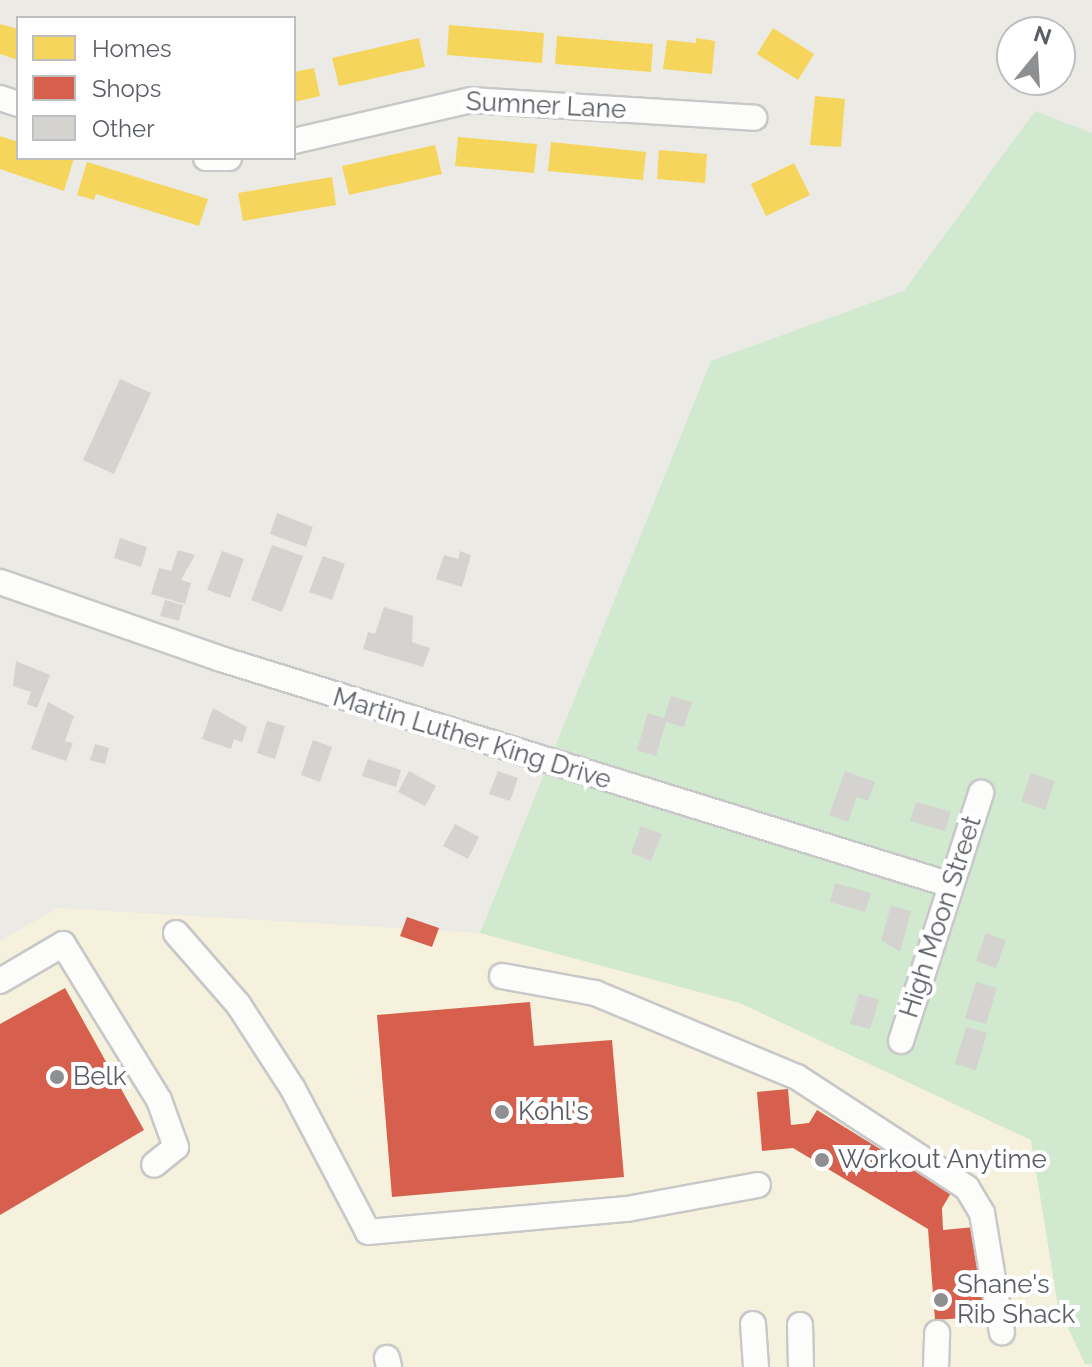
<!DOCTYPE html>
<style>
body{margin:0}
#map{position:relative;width:1092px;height:1367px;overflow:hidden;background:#ebeae4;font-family:Raleway,sans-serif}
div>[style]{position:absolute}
.commercial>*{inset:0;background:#f6f1dc}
.green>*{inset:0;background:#d1e9cf}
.homes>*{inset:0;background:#f6d55c}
.shops>*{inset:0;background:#d6604d}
.building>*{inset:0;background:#d4d3cf}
.roads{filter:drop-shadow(2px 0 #c7c8c7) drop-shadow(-2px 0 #c7c8c7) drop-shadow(0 2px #c7c8c7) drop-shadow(0 -2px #c7c8c7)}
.minor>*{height:24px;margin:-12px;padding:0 12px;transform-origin:12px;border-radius:12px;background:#fcfcfb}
.dots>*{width:22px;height:22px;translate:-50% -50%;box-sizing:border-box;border:4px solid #fff;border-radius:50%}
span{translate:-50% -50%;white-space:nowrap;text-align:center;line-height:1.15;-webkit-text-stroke:8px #fff;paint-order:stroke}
.street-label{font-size:26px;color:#5a5e64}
.poi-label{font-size:26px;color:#5a5e64}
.left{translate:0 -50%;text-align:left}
.legend{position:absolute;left:16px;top:16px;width:280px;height:144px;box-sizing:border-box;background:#fff;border:2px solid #bdbfc1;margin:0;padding:10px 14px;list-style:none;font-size:24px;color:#5a5e64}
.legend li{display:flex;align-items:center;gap:16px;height:40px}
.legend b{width:40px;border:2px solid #bdbfc1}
.north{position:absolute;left:996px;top:16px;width:80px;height:80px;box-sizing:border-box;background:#fff;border:2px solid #bdbfc1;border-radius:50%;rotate:18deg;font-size:22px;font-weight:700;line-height:32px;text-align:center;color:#5a5e64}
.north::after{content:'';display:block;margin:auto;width:28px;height:36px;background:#8d8f91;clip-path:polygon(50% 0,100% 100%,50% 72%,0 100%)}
</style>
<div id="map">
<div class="commercial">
<i style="clip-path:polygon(58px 908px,480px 933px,740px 1003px,1031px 1140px,1058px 1306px,1085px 1363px,1092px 1367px,0 1367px,0 941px)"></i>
</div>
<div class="green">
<i style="clip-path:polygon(1035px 111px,1092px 133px,1092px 1364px,1085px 1364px,1058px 1306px,1031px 1140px,740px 1003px,480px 933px,711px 361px,904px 291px)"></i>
</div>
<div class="homes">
<i style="clip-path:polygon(0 24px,18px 29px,18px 60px,0 54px)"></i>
<i style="clip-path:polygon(449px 25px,544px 33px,542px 63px,447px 55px)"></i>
<i style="clip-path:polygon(773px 28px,814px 54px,798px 80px,757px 54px)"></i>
<i style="clip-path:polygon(557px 36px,653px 44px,651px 72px,555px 64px)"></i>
<i style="clip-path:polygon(419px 38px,425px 67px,339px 86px,332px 58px)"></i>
<i style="clip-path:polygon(696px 38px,715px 41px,712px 74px,663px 69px,667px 40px,696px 43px)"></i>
<i style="clip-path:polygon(314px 68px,320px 96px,294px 102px,294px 72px)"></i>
<i style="clip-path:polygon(815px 96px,845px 99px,841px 147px,810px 145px)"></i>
<i style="clip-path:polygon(0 136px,18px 142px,18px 158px,74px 158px,64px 191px,0 169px)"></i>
<i style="clip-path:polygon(458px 137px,537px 144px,534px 173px,455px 166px)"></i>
<i style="clip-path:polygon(551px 142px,646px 152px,643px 180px,548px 171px)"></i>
<i style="clip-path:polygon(435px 145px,442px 174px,349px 195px,342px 166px)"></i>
<i style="clip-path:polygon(659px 150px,707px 154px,705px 183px,657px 179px)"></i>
<i style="clip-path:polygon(87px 162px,208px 199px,199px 226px,96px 194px,94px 200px,77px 195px)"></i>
<i style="clip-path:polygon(794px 163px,810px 195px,766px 216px,751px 184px)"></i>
<i style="clip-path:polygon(332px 177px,336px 205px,243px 221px,238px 193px)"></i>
</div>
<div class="shops">
<i style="clip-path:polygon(407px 917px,439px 928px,432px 947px,400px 936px)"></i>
<i style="clip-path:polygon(65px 988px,144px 1130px,0 1215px,0 1024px)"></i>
<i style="clip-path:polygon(530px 1002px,534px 1046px,612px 1040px,624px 1177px,392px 1197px,377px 1015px)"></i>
<i style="clip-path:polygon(788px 1089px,791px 1125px,809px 1123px,817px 1110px,951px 1193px,942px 1208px,943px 1230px,975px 1227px,978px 1271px,986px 1271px,990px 1316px,935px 1320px,928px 1229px,793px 1148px,762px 1151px,757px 1092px)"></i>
</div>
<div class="building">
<i style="clip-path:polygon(120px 379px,151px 393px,114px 474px,83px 460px)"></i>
<i style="clip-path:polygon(277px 513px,313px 527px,306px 547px,270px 534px)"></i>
<i style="clip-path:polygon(120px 538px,147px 547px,141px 567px,114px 558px)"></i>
<i style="clip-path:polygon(272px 545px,303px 556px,282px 612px,251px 600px)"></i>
<i style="clip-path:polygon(178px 550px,195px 555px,181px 580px,191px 583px,185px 604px,151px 594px,159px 568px,171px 571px)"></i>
<i style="clip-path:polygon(222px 551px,244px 559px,230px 598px,207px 590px)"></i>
<i style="clip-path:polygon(460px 551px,471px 555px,462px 587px,436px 579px,444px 555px,458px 559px)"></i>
<i style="clip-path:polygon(323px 556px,345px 564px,332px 600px,309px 592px)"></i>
<i style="clip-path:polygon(165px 600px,183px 605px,179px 621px,160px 616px)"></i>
<i style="clip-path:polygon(384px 607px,413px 616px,412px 642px,430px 648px,423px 667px,363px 649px,368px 632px,375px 634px)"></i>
<i style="clip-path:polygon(16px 661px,50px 675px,37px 708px,27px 704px,31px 692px,13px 686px)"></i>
<i style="clip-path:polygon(671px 696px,692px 702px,684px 727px,666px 722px,656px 756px,637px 750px,648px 713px,664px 718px)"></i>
<i style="clip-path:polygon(48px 702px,74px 716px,65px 741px,73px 743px,66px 761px,31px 749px)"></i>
<i style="clip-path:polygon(213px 708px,247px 727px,242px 742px,234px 739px,231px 749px,202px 739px)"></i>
<i style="clip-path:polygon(267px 721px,285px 726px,275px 759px,257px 753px)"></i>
<i style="clip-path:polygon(313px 740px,332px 747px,320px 782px,301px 775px)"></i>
<i style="clip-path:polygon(95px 744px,109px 748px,105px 764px,90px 760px)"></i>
<i style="clip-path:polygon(368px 759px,401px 770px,396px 787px,362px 776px)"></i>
<i style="clip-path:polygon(409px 771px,436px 786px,425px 806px,398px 792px)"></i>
<i style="clip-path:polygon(498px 771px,518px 778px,510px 801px,489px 794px)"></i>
<i style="clip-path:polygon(845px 771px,875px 782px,868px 801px,857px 797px,848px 822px,829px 815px)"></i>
<i style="clip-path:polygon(1031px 773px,1055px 781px,1045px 810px,1021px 801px)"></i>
<i style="clip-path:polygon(916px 802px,951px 812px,945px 831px,910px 821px)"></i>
<i style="clip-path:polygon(455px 824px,479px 837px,468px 859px,443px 846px)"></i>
<i style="clip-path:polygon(641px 826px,662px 834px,651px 861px,631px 853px)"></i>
<i style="clip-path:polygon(835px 883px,871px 893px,865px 912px,830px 902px)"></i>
<i style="clip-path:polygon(891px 906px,911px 911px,900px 952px,881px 940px)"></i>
<i style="clip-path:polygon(986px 933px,1006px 940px,996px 968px,976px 961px)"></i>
<i style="clip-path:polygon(976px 982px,997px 988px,986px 1024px,965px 1018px)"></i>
<i style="clip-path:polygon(859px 994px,879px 1000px,870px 1029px,850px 1024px)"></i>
<i style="clip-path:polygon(966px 1027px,987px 1033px,976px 1070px,955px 1064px)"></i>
</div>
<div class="roads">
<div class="minor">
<i style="left:0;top:98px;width:19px;rotate:18deg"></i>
<i style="left:294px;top:141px;width:182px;rotate:-13deg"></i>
<i style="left:471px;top:100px;width:284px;rotate:3.6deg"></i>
<i style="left:206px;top:158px;width:23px"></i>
<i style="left:0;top:582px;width:234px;rotate:19.2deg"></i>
<i style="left:221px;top:659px;width:761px;rotate:17.2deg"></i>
<i style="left:176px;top:933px;width:94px;rotate:48.9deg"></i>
<i style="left:238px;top:1004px;width:101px;rotate:57.1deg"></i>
<i style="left:293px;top:1089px;width:161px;rotate:62.3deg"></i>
<i style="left:368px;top:1232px;width:260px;rotate:-5.1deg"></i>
<i style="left:627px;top:1209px;width:133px;rotate:-10.4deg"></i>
<i style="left:502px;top:976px;width:95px;rotate:10.4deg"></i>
<i style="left:595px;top:993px;width:219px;rotate:22.6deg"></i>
<i style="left:797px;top:1077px;width:203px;rotate:33.1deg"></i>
<i style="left:967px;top:1188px;width:29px;rotate:59deg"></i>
<i style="left:982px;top:1213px;width:121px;rotate:80.5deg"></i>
<i style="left:0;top:981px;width:73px;rotate:-30.4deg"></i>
<i style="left:63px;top:944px;width:183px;rotate:58.4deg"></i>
<i style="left:159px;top:1100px;width:50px;rotate:70.1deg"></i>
<i style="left:176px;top:1147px;width:28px;rotate:141deg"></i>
<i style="left:901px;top:1041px;width:261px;rotate:-72.1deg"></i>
<i style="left:753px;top:1324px;width:43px;rotate:86deg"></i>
<i style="left:800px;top:1325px;width:42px;rotate:88.6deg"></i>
<i style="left:387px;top:1358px;width:9px;rotate:77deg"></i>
<i style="left:936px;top:1367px;width:34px;rotate:-88deg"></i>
</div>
</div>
<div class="dots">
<i style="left:57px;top:1077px;background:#8d8f91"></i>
<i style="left:502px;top:1112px;background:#8d8f91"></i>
<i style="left:822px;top:1160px;background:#8d8f91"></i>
<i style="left:941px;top:1300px;background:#8d8f91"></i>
</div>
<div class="street-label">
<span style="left:546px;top:106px;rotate:3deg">Sumner Lane</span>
<span style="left:472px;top:739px;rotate:17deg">Martin Luther King Drive</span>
<span style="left:941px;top:917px;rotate:-72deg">High Moon Street</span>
</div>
<div class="poi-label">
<span class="left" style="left:73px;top:1077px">Belk</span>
<span class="left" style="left:518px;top:1112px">Kohl's</span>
<span class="left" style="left:838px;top:1160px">Workout Anytime</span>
<span class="left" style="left:957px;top:1300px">Shane's<br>Rib Shack</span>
</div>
<ul class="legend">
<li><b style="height:22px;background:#f6d55c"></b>Homes</li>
<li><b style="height:22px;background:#d6604d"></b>Shops</li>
<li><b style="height:22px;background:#d4d3cf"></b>Other</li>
</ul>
<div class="north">N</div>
</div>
